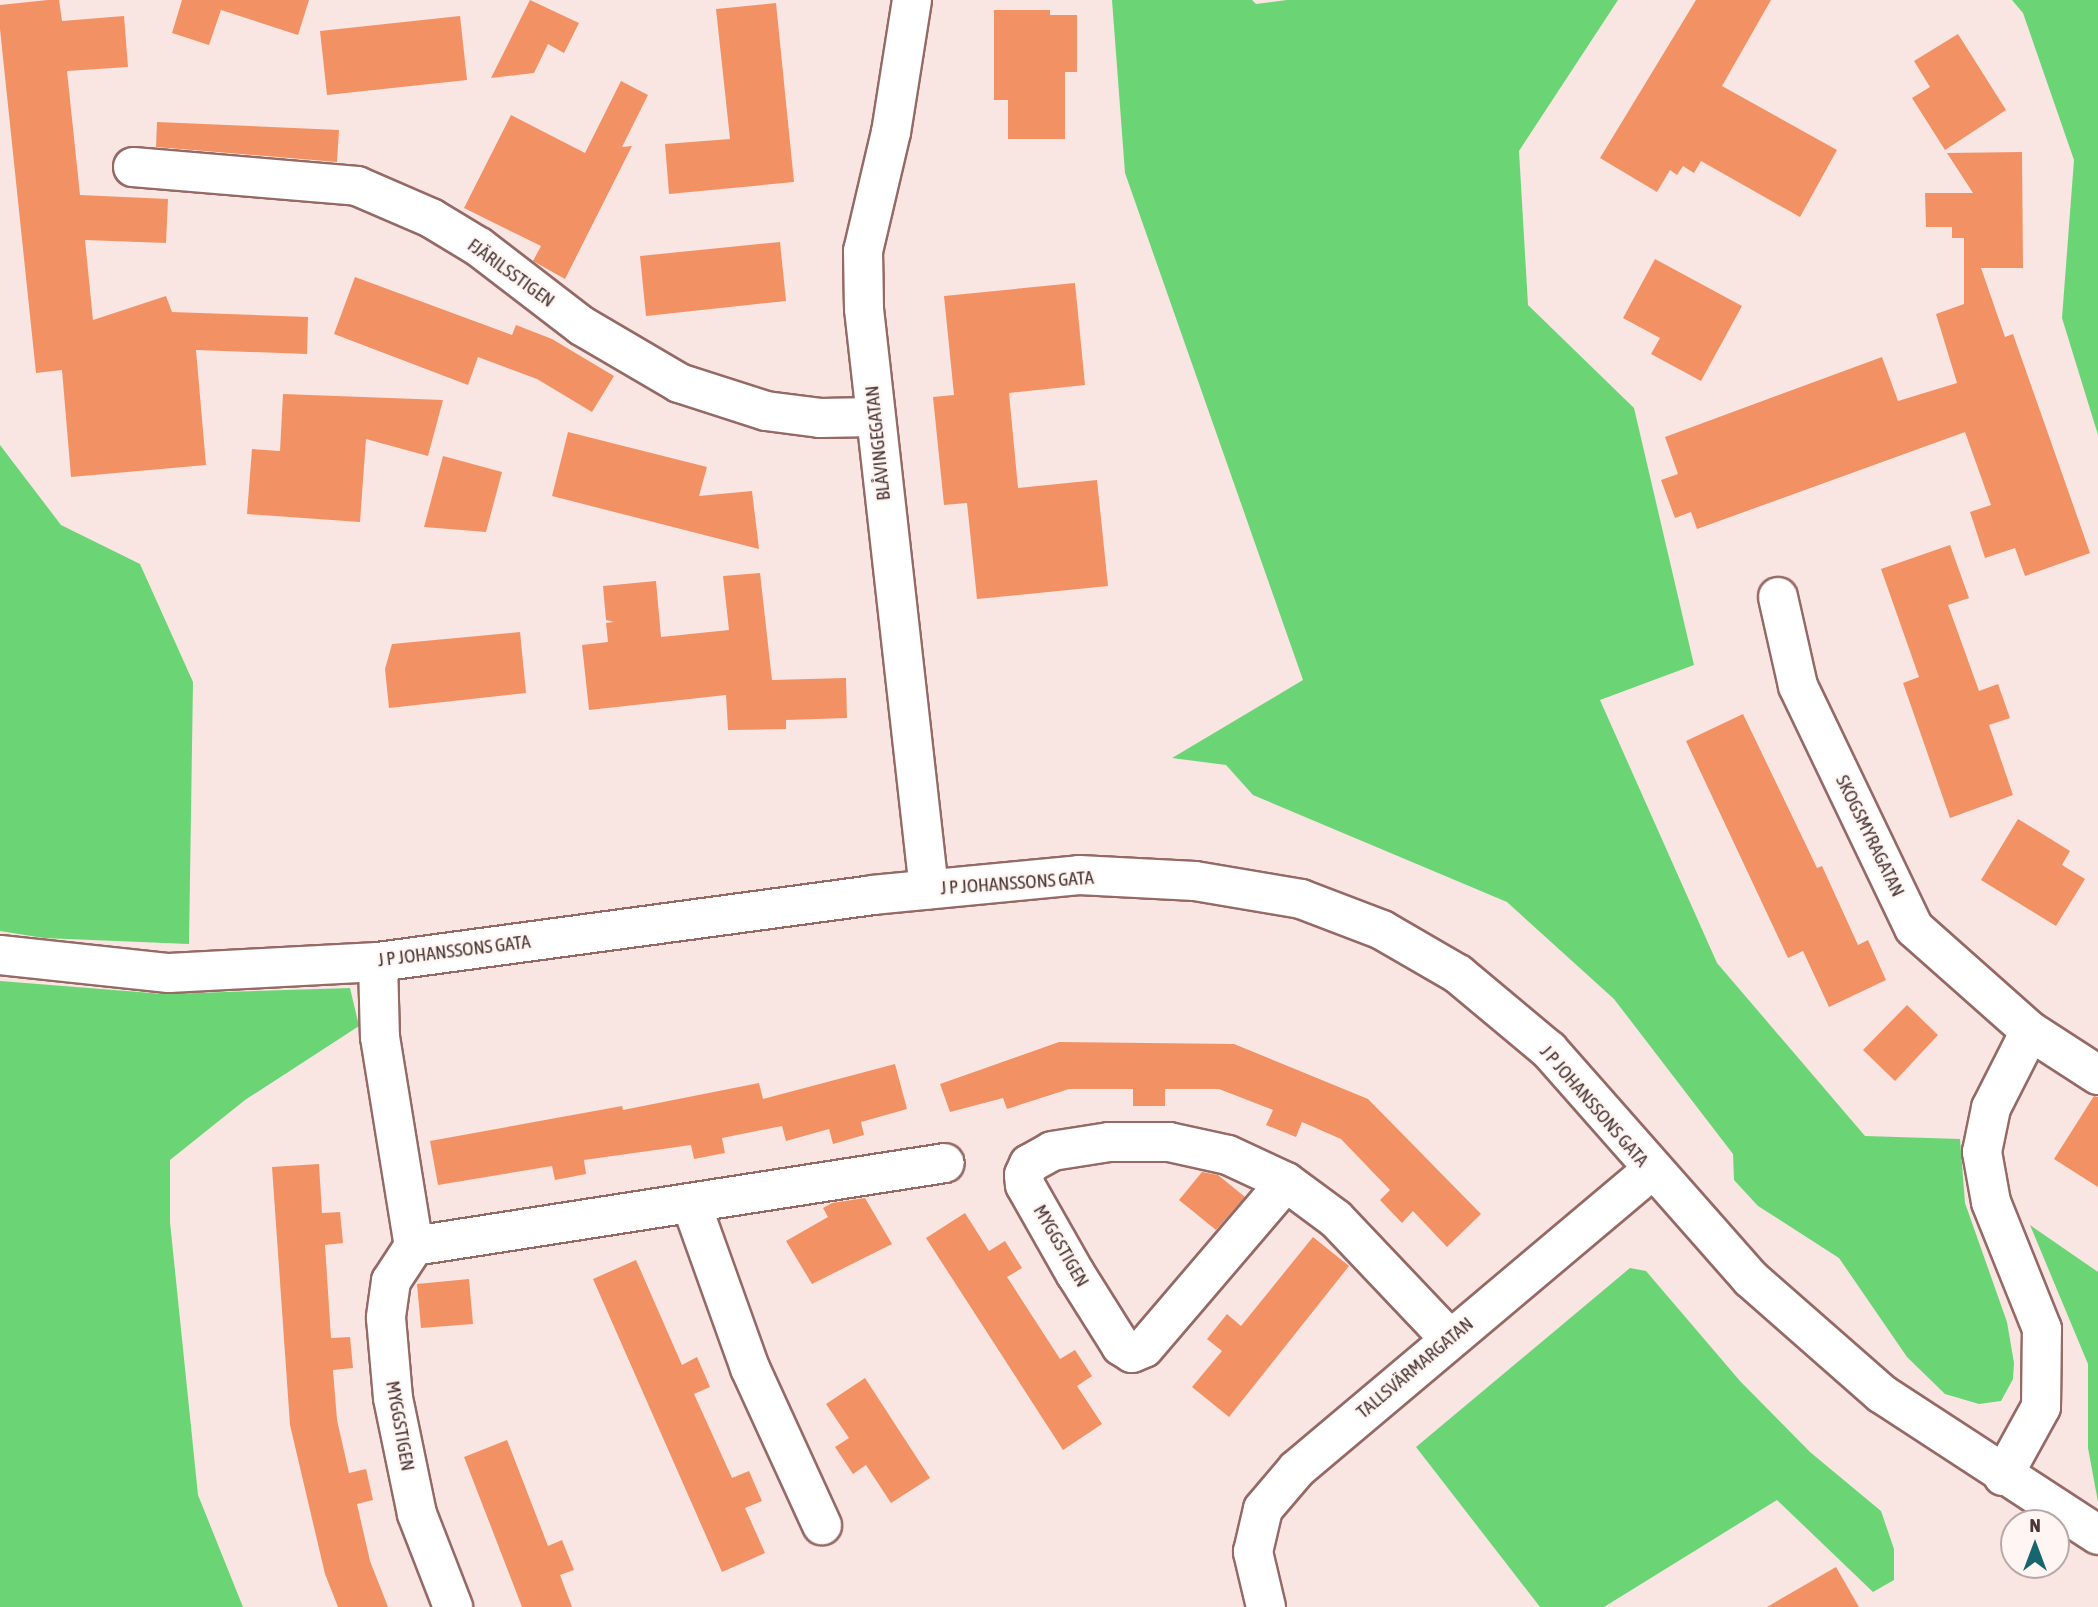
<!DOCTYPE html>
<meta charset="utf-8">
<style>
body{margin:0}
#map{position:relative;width:2098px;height:1607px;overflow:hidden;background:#f9e5e2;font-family:"Asap Condensed",sans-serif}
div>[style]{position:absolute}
.forest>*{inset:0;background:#6bd576}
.building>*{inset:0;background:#f29264}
.roads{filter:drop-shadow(2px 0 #956a65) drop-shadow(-2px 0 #956a65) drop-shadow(0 2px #956a65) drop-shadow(0 -2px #956a65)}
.street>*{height:38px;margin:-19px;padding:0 19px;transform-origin:19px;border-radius:19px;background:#fff}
.secondary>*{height:38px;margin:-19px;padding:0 19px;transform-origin:19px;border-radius:19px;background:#fff}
span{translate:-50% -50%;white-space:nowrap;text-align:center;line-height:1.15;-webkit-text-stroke:5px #fff5f3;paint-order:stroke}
.street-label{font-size:19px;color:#4a3735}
.north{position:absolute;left:2000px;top:1509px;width:70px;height:70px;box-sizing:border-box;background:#fff5f3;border:2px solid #b7a9a7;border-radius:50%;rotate:0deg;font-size:19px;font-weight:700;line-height:28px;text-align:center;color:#4a3735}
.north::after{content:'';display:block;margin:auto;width:24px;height:32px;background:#17656d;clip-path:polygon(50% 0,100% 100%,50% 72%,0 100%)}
</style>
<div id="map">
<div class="forest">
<i style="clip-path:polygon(1112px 0,1252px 0,1256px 4px,1287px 0,1618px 0,1519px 151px,1528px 305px,1634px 408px,1694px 665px,1600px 700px,1717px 963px,1865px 1136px,1960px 1139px,1965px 1203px,2007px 1322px,2014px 1363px,2013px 1379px,2001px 1401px,1979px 1404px,1945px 1394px,1907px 1357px,1839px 1258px,1758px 1206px,1734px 1180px,1733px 1154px,1614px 999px,1507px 902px,1253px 795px,1226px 765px,1172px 758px,1303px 680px,1125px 173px)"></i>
<i style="clip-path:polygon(2012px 0,2098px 0,2098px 435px,2062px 318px,2074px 160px,2023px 13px)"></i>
<i style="clip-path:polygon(0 445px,61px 525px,140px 564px,193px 682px,189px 944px,44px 938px,0 931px)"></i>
<i style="clip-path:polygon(0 981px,164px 994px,350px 988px,359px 1026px,245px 1100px,170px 1160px,170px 1222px,198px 1495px,243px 1607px,0 1607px)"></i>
<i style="clip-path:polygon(2030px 1225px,2098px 1272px,2098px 1502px,2088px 1448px,2088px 1364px)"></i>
<i style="clip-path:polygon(1630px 1268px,1646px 1271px,1740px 1381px,1810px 1452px,1881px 1511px,1894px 1549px,1894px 1580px,1873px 1592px,1777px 1500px,1604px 1607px,1540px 1607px,1416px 1447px)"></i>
</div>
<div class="building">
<i style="clip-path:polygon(48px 0,59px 0,62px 21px,124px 16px,128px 67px,67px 71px,80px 195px,168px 199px,166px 243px,85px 240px,93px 320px,166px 296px,172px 312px,308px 317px,307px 354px,196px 350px,206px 465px,71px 477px,62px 370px,36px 373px,0 29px,0 5px)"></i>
<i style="clip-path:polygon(182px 0,309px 0,298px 35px,221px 10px,209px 45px,172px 33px)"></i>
<i style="clip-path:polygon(530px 0,579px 23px,564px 53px,548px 44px,534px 73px,491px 78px)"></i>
<i style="clip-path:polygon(1696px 0,1771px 0,1722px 86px,1837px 150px,1800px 217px,1701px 161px,1694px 173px,1683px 166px,1677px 175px,1670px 170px,1657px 192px,1600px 158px)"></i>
<i style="clip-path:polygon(776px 3px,794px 182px,669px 194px,665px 144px,730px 139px,716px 9px)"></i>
<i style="clip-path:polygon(994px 10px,1050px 10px,1050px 15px,1077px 15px,1077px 72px,1065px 72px,1065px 139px,1008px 139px,1008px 100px,994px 100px)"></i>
<i style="clip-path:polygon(460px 16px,467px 80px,327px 95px,320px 31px)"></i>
<i style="clip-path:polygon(1958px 34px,2006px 110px,1945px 150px,1912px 98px,1930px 87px,1914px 61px)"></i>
<i style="clip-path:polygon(621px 81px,648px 95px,622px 147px,632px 146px,565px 279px,533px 261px,541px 246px,464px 208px,511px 115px,585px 153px)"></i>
<i style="clip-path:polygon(157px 122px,339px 130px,337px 162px,156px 147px)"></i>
<i style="clip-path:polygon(2022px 152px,2023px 268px,1981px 268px,2005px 337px,2013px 334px,2090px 553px,2025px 576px,2015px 548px,1985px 558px,1970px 512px,1991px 505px,1965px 432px,1697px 529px,1691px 512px,1675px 518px,1661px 480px,1678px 474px,1665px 437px,1882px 357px,1898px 401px,1957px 383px,1936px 314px,1964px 304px,1964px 238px,1952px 238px,1952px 227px,1926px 227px,1925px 193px,1973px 193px,1947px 153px)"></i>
<i style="clip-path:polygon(780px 242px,786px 301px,646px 316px,640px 256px)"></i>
<i style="clip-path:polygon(1655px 259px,1742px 306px,1701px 381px,1651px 354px,1660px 338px,1623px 318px)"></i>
<i style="clip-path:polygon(355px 277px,512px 335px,516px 325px,552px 339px,614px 376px,592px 412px,537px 379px,478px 357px,468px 385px,334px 334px)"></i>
<i style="clip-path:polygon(1075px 283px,1085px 385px,1009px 393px,1018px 488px,1097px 480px,1108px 586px,977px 599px,967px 503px,944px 505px,933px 397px,954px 395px,944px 296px)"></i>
<i style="clip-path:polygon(283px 394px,443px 400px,428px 456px,366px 439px,360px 522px,247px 514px,252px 449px,280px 451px)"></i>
<i style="clip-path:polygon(568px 432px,707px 467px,699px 496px,752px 491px,759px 549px,552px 496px)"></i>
<i style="clip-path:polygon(443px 456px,502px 472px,486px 532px,424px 527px)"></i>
<i style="clip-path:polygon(1950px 545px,1969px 598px,1948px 605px,1979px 691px,1998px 684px,2010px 718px,1989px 725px,2013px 795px,1950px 818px,1903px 683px,1919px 677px,1881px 569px)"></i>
<i style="clip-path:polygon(760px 573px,772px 680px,846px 678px,847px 718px,786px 720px,786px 729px,728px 730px,726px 695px,589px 710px,582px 645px,608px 642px,606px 623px,614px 622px,606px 620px,603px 586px,656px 581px,661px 637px,729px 630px,723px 576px)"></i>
<i style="clip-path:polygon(520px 632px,526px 693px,389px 708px,385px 669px,392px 644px)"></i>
<i style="clip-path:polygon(1743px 714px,1817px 868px,1822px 866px,1858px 945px,1868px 940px,1886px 980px,1829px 1007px,1803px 951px,1788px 958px,1686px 741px)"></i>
<i style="clip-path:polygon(2018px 819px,2070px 851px,2062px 865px,2085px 879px,2056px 926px,1981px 880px)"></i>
<i style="clip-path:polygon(1907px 1005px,1938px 1035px,1895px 1081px,1863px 1050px)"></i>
<i style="clip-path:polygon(1059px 1042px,1234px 1044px,1368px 1099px,1481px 1214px,1447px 1247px,1413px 1211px,1402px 1223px,1380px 1200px,1390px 1190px,1341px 1139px,1302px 1122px,1296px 1137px,1266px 1125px,1273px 1110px,1219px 1089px,1165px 1089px,1165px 1106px,1133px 1106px,1133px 1089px,1069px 1089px,1007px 1109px,1003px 1098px,950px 1112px,940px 1084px)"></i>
<i style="clip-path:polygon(895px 1064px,907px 1109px,861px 1122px,864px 1135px,833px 1144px,829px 1129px,786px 1141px,782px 1126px,722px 1138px,725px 1153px,694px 1159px,691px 1145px,584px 1160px,586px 1174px,555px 1180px,552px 1166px,438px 1185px,430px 1141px,622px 1106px,623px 1110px,759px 1083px,763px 1099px)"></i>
<i style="clip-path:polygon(2094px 1096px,2098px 1097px,2098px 1187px,2054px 1159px)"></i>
<i style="clip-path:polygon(319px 1164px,322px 1213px,340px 1212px,343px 1243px,325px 1245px,331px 1338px,350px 1337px,353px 1368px,333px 1370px,337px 1420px,349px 1473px,366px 1469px,373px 1500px,357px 1504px,370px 1561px,388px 1607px,338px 1607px,325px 1574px,290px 1425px,272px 1167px)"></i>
<i style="clip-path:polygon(1202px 1172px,1218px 1175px,1245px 1197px,1216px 1230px,1179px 1200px)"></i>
<i style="clip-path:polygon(865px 1198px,892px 1244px,812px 1284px,786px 1241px,828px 1217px,823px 1208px,832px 1203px)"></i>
<i style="clip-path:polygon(965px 1213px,989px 1251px,1005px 1241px,1022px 1268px,1007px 1277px,1060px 1359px,1075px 1350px,1092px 1376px,1077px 1386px,1102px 1424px,1063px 1450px,926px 1238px)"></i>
<i style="clip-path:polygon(1313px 1237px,1349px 1266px,1229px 1417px,1192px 1387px,1222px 1351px,1207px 1339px,1227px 1314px,1241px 1326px)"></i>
<i style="clip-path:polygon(636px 1260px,682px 1365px,697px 1357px,710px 1387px,694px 1394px,732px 1478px,749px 1471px,762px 1501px,745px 1508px,765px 1553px,722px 1572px,593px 1279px)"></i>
<i style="clip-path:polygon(469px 1279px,473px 1324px,421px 1328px,417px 1284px)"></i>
<i style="clip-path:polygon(865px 1378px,930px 1478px,891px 1503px,866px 1465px,853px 1474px,835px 1447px,849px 1438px,826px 1404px)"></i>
<i style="clip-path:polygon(507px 1440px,548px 1546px,562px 1540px,574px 1570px,560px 1575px,572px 1607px,522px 1607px,464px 1457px)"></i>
<i style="clip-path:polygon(1836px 1567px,1859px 1607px,1767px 1607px)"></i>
</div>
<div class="roads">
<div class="street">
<i style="left:912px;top:0;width:134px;rotate:99deg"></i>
<i style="left:891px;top:132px;width:122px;rotate:103.2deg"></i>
<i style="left:863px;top:251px;width:58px;rotate:89deg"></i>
<i style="left:864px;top:309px;width:584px;rotate:83.61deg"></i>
<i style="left:133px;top:167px;width:225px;rotate:4.8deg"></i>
<i style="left:357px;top:186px;width:81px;rotate:23.4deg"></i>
<i style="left:431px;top:218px;width:56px;rotate:31.1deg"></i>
<i style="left:479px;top:247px;width:130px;rotate:37.5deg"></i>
<i style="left:582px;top:326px;width:113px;rotate:30.4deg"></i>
<i style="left:679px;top:383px;width:91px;rotate:17.8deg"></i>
<i style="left:766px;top:411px;width:54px;rotate:7.4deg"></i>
<i style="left:820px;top:418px;width:55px;rotate:-1deg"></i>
<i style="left:1778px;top:597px;width:91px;rotate:77.3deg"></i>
<i style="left:1798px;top:686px;width:268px;rotate:64.4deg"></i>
<i style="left:1914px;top:928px;width:155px;rotate:41.6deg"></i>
<i style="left:2030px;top:1031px;width:81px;rotate:32.9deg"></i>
<i style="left:378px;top:962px;width:75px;rotate:88.5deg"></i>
<i style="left:380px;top:1037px;width:212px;rotate:80.8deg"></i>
<i style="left:414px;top:1246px;width:537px;rotate:-8.88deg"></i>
<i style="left:1286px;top:1182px;width:218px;rotate:130.5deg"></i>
<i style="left:1144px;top:1348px;width:13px;rotate:157deg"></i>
<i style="left:1132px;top:1353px;width:13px;rotate:-148deg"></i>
<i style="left:1121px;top:1346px;width:86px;rotate:-122.2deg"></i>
<i style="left:1075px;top:1273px;width:101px;rotate:-119.6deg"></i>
<i style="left:1025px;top:1185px;width:10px;rotate:-96deg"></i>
<i style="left:1024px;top:1175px;width:12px;rotate:-66deg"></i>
<i style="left:1029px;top:1164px;width:26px;rotate:-29deg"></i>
<i style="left:1052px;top:1151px;width:58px;rotate:-9deg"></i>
<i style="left:1109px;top:1142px;width:60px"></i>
<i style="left:1169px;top:1142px;width:60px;rotate:12.4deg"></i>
<i style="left:1228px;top:1155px;width:64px;rotate:25deg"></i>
<i style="left:1286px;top:1182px;width:62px;rotate:36.5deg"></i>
<i style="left:1336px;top:1219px;width:164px;rotate:46.5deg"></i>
<i style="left:692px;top:1206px;width:172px;rotate:70.3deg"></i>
<i style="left:750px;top:1368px;width:173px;rotate:65.4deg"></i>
<i style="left:414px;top:1246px;width:42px;rotate:123.3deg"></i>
<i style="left:391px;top:1281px;width:37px;rotate:98deg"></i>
<i style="left:386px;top:1318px;width:80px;rotate:85deg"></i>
<i style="left:393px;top:1398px;width:118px;rotate:78.3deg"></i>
<i style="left:417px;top:1514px;width:100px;rotate:68.8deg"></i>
<i style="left:2003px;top:1476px;width:79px;rotate:-61.2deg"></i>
<i style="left:2041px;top:1407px;width:78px;rotate:-89.3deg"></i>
<i style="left:2042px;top:1329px;width:137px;rotate:-111.9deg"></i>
<i style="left:1991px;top:1202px;width:51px;rotate:-100.2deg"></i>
<i style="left:1982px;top:1152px;width:45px;rotate:-78.4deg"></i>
<i style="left:1991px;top:1108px;width:86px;rotate:-63.1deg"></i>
<i style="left:1266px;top:1607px;width:57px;rotate:-103.3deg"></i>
<i style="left:1253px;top:1552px;width:44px;rotate:-76.9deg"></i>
<i style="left:1263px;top:1509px;width:52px;rotate:-49.6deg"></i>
<i style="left:1297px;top:1469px;width:463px;rotate:-40.1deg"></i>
</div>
<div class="secondary">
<i style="left:0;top:955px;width:170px;rotate:6.1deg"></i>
<i style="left:169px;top:973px;width:209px;rotate:-3deg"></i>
<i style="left:378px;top:962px;width:499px;rotate:-7.7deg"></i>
<i style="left:872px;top:895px;width:208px;rotate:-5.5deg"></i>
<i style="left:1079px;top:875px;width:116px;rotate:3deg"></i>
<i style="left:1195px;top:881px;width:108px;rotate:9.6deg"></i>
<i style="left:1301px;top:899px;width:87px;rotate:20.9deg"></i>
<i style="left:1382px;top:930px;width:88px;rotate:30.1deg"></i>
<i style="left:1458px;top:974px;width:119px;rotate:39.9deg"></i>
<i style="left:1549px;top:1050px;width:305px;rotate:48.6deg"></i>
<i style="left:1751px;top:1279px;width:174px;rotate:41.3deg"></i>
<i style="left:1882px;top:1394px;width:258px;rotate:33.1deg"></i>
</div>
</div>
<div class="street-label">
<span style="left:511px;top:273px;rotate:36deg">FJÄRILSSTIGEN</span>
<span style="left:878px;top:443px;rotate:-96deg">BLÅVINGEGATAN</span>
<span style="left:1870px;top:836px;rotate:64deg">SKOGSMYRAGATAN</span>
<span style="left:1017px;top:883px;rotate:-4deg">J P JOHANSSONS GATA</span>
<span style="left:454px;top:951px;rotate:-7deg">J P JOHANSSONS GATA</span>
<span style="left:1594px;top:1106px;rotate:49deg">J P JOHANSSONS GATA</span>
<span style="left:1061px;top:1246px;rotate:60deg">MYGGSTIGEN</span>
<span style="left:1415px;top:1368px;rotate:-40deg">TALLSVÄRMARGATAN</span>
<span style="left:400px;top:1426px;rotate:80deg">MYGGSTIGEN</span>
</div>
<div class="north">N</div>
</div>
